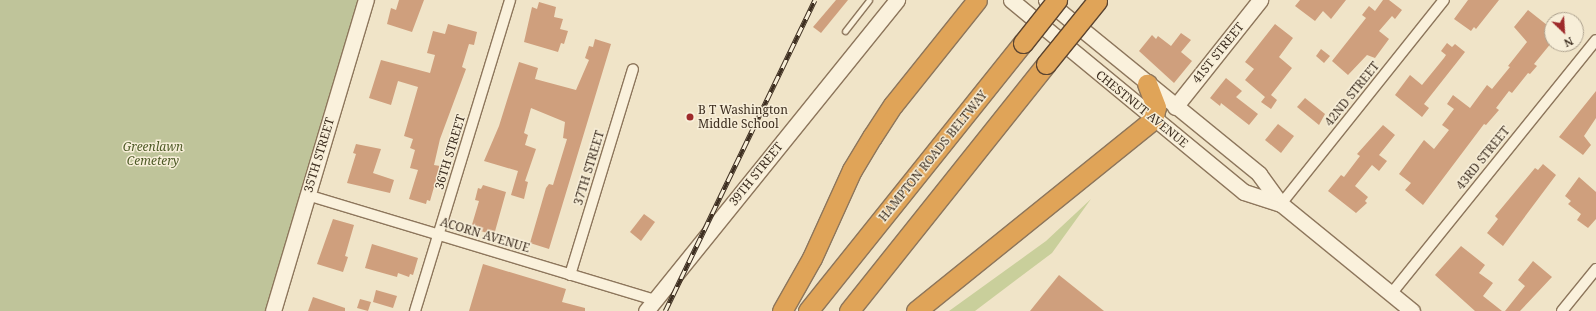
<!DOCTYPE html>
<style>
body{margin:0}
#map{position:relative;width:1596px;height:311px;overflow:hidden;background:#f0e4c8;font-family:"Noto Serif",serif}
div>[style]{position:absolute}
.green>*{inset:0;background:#c9cf9b}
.cemetery>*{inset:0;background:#bfc49a}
.building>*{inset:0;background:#cf9f7d}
.roads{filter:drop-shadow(1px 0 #8d765c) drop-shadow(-1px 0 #8d765c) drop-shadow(0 1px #8d765c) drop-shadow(0 -1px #8d765c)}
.lane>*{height:5px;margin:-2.5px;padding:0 2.5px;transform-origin:2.5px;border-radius:2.5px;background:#faf1dc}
.street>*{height:10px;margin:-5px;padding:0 5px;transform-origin:5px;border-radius:5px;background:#faf1dc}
.secondary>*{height:15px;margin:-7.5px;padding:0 7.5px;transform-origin:7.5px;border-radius:7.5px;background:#faf1dc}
.highway>*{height:19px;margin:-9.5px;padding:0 9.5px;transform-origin:9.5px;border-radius:9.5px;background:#e0a458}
.rail>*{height:4.5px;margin-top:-2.25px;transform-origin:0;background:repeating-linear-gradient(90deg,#f7eed8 0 9px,#3d2e20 0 18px);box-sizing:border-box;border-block:1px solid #3d2e20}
.bridges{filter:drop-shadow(1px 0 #5b4430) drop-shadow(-1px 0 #5b4430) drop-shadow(0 1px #5b4430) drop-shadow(0 -1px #5b4430)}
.highway-bridge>*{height:19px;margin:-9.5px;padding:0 9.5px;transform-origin:9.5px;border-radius:9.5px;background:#e0a458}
.dots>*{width:11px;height:11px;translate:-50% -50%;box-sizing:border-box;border:2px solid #f7eed8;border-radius:50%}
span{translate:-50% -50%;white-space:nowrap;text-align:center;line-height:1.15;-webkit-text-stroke:3px #f7eed8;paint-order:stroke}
.street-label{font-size:12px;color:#3d2e20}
.poi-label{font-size:12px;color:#3d2e20}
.left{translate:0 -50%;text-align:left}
.park-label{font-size:12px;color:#4d5a26;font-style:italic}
.north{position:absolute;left:1544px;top:12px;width:40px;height:40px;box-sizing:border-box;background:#f7eed8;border:1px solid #ada18e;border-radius:50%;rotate:155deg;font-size:11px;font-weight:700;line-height:16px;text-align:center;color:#3d2e20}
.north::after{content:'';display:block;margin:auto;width:14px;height:18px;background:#9e2a2b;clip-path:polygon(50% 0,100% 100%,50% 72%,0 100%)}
</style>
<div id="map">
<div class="green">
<i style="clip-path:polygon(1091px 199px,1052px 253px,975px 311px,949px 311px,1046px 241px)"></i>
</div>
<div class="cemetery">
<i style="clip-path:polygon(0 0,358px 0,266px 311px,0 311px)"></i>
</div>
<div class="building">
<i style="clip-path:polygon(399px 0,424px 0,412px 32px,387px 24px,391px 8px,396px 10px)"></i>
<i style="clip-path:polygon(836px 0,848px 0,821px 33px,813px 27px)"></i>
<i style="clip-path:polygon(1300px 0,1346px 0,1331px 19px,1323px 11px,1315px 21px,1295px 6px)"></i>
<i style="clip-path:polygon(1383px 0,1389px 0,1402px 10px,1395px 19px,1392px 16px,1379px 31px,1389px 39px,1375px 58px,1367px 55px,1348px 75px,1332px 61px,1366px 18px,1362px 15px,1369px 6px,1375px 11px)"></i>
<i style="clip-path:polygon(1468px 0,1499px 0,1476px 29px,1474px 27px,1471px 31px,1454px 19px)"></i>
<i style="clip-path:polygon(539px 2px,556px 7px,554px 17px,563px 19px,560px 29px,568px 31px,564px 44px,561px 43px,558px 52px,524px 42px,532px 7px,537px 9px)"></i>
<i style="clip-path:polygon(1528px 10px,1552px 29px,1552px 42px,1534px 64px,1537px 66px,1530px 74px,1528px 73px,1512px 93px,1509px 91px,1496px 108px,1499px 110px,1486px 125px,1484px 124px,1423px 205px,1405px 190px,1411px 183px,1399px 174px,1424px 140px,1434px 149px,1449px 130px,1442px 125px,1454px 109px,1447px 104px,1453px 95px,1470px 108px,1487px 85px,1492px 89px,1510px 67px,1508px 66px,1527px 42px,1514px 27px)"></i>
<i style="clip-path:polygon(448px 24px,477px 32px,474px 45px,469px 44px,462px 67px,466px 69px,440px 139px,434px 165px,440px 166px,430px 201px,427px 200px,426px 204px,409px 199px,418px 170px,410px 168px,415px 150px,410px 148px,413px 139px,404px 136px,418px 87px,398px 81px,391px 105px,369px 98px,381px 60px,430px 73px,435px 55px,427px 53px,433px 31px,445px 34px)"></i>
<i style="clip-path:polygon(1275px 24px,1293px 38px,1279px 57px,1292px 68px,1271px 95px,1277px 100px,1271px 109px,1261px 102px,1265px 97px,1245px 80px,1254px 69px,1245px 62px)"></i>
<i style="clip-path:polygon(1181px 33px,1191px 40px,1181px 52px,1192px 61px,1174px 83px,1139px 51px,1152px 35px,1156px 39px,1158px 36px,1171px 46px)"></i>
<i style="clip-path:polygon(595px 39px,611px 44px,549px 249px,530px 243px,546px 188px,549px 184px,553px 185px,567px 139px,563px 138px,565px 122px,531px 108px,524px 133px,528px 135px,525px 145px,536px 149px,525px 181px,528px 182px,524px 199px,511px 195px,518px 171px,484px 161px,499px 126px,519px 62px,538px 68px,535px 79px,576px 90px,589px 60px,585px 58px,589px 46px,593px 47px)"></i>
<i style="clip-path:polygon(1447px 43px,1452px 47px,1455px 44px,1465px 52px,1424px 104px,1429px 108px,1422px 117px,1395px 95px,1410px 75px,1422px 85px,1444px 58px,1446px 55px,1441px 51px)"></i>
<i style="clip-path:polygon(1321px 49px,1330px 56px,1324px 63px,1316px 56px)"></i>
<i style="clip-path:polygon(1226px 78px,1242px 91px,1236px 97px,1258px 114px,1249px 125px,1221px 103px,1220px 106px,1210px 98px)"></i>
<i style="clip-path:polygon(1596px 91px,1596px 118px,1584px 136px,1591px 145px,1583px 155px,1559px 137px)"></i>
<i style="clip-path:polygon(1305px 98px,1325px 114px,1319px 125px,1297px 107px)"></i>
<i style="clip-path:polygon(1278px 124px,1294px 136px,1281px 153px,1265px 140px)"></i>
<i style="clip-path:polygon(1383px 125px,1395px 135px,1379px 155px,1387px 161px,1379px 171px,1372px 165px,1355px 186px,1368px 197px,1365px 201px,1367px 203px,1356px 213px,1328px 191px,1341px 175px,1344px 177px,1360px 156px,1357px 154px)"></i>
<i style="clip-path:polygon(356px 144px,381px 149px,373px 173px,394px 180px,390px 193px,347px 183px,356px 154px,353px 153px)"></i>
<i style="clip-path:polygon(1543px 164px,1556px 175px,1503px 246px,1487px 233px,1498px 219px,1495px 216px,1535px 168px,1538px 170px)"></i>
<i style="clip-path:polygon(1579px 177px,1596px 192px,1596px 219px,1588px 228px,1577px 220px,1581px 214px,1568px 204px,1571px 201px,1565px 196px)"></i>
<i style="clip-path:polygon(483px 185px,506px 192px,494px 235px,471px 228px,479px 201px,475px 200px,478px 188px,481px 189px)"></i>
<i style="clip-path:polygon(644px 214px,655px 222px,641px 241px,630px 232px)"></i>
<i style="clip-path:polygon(333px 219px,354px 225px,345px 256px,348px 257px,343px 272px,317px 264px)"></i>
<i style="clip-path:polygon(372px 244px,418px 258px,413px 275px,410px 274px,409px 277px,398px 273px,397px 277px,365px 268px)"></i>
<i style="clip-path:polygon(1461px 246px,1485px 265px,1479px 273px,1493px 283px,1483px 296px,1502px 311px,1475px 311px,1435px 275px)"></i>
<i style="clip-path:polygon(1533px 261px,1552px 277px,1520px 311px,1505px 311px,1525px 286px,1518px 280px)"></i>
<i style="clip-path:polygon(483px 264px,566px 289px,562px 302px,585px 308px,585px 311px,469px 311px)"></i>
<i style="clip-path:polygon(1059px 275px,1104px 311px,1030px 311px)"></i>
<i style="clip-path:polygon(376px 290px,397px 296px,393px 308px,373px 302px)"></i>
<i style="clip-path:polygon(313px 297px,345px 308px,345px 311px,308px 311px)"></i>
<i style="clip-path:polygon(360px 299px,371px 302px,368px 311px,357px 308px)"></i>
</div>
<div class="roads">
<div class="lane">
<i style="left:845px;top:31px;width:39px;rotate:-52deg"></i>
</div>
<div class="street">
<i style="left:307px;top:195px;width:363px;rotate:16.8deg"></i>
<i style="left:1281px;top:204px;width:261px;rotate:-51.4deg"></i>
<i style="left:570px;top:275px;width:215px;rotate:-73deg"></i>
<i style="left:1391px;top:294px;width:326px;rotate:-51.1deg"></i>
<i style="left:415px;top:311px;width:325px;rotate:-73deg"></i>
<i style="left:1562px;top:311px;width:54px;rotate:-51deg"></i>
</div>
<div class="secondary">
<i style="left:1011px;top:0;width:302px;rotate:39.5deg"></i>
<i style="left:1244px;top:192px;width:39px;rotate:18deg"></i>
<i style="left:1046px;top:0;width:275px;rotate:39.2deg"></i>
<i style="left:1259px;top:174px;width:37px;rotate:54deg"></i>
<i style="left:1281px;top:204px;width:169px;rotate:39.2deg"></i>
<i style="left:1175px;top:107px;width:137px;rotate:-51.5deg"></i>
<i style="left:273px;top:311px;width:325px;rotate:-73.4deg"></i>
<i style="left:646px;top:311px;width:400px;rotate:-51.1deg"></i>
</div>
<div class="highway">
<i style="left:782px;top:311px;width:61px;rotate:-60.5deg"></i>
<i style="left:812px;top:258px;width:97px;rotate:-65.6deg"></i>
<i style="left:852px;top:170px;width:39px;rotate:-59deg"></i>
<i style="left:872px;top:137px;width:38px;rotate:-57deg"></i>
<i style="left:893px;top:105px;width:134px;rotate:-51.3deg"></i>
<i style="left:808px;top:311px;width:344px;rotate:-51.3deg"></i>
<i style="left:849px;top:311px;width:316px;rotate:-51.4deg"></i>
<i style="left:916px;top:311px;width:304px;rotate:-38.9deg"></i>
<i style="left:1153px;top:120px;width:13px;rotate:-77deg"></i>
<i style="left:1156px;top:107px;width:25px;rotate:-111deg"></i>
</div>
</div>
<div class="rail">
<i style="left:665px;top:311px;width:345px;rotate:-64.3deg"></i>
</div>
<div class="bridges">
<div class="highway-bridge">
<i style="left:1023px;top:43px;width:55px;rotate:-51.7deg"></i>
<i style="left:1046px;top:64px;width:81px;rotate:-51deg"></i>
</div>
</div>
<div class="dots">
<i style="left:690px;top:117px;background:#9e2a2b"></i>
</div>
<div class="street-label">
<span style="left:1218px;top:53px;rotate:-51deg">41ST STREET</span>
<span style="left:1352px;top:94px;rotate:-51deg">42ND STREET</span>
<span style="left:1142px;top:109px;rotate:39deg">CHESTNUT AVENUE</span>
<span style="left:450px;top:152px;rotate:-73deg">36TH STREET</span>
<span style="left:319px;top:155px;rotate:-73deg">35TH STREET</span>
<span style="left:933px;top:156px;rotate:-51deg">HAMPTON ROADS BELTWAY</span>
<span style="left:1483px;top:158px;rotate:-51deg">43RD STREET</span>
<span style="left:589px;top:168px;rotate:-73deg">37TH STREET</span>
<span style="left:756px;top:174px;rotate:-51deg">39TH STREET</span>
<span style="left:485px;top:235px;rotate:17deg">ACORN AVENUE</span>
</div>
<div class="poi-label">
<span class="left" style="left:698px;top:117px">B T Washington<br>Middle School</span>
</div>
<div class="park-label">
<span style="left:153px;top:154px">Greenlawn<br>Cemetery</span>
</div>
<div class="north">N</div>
</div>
